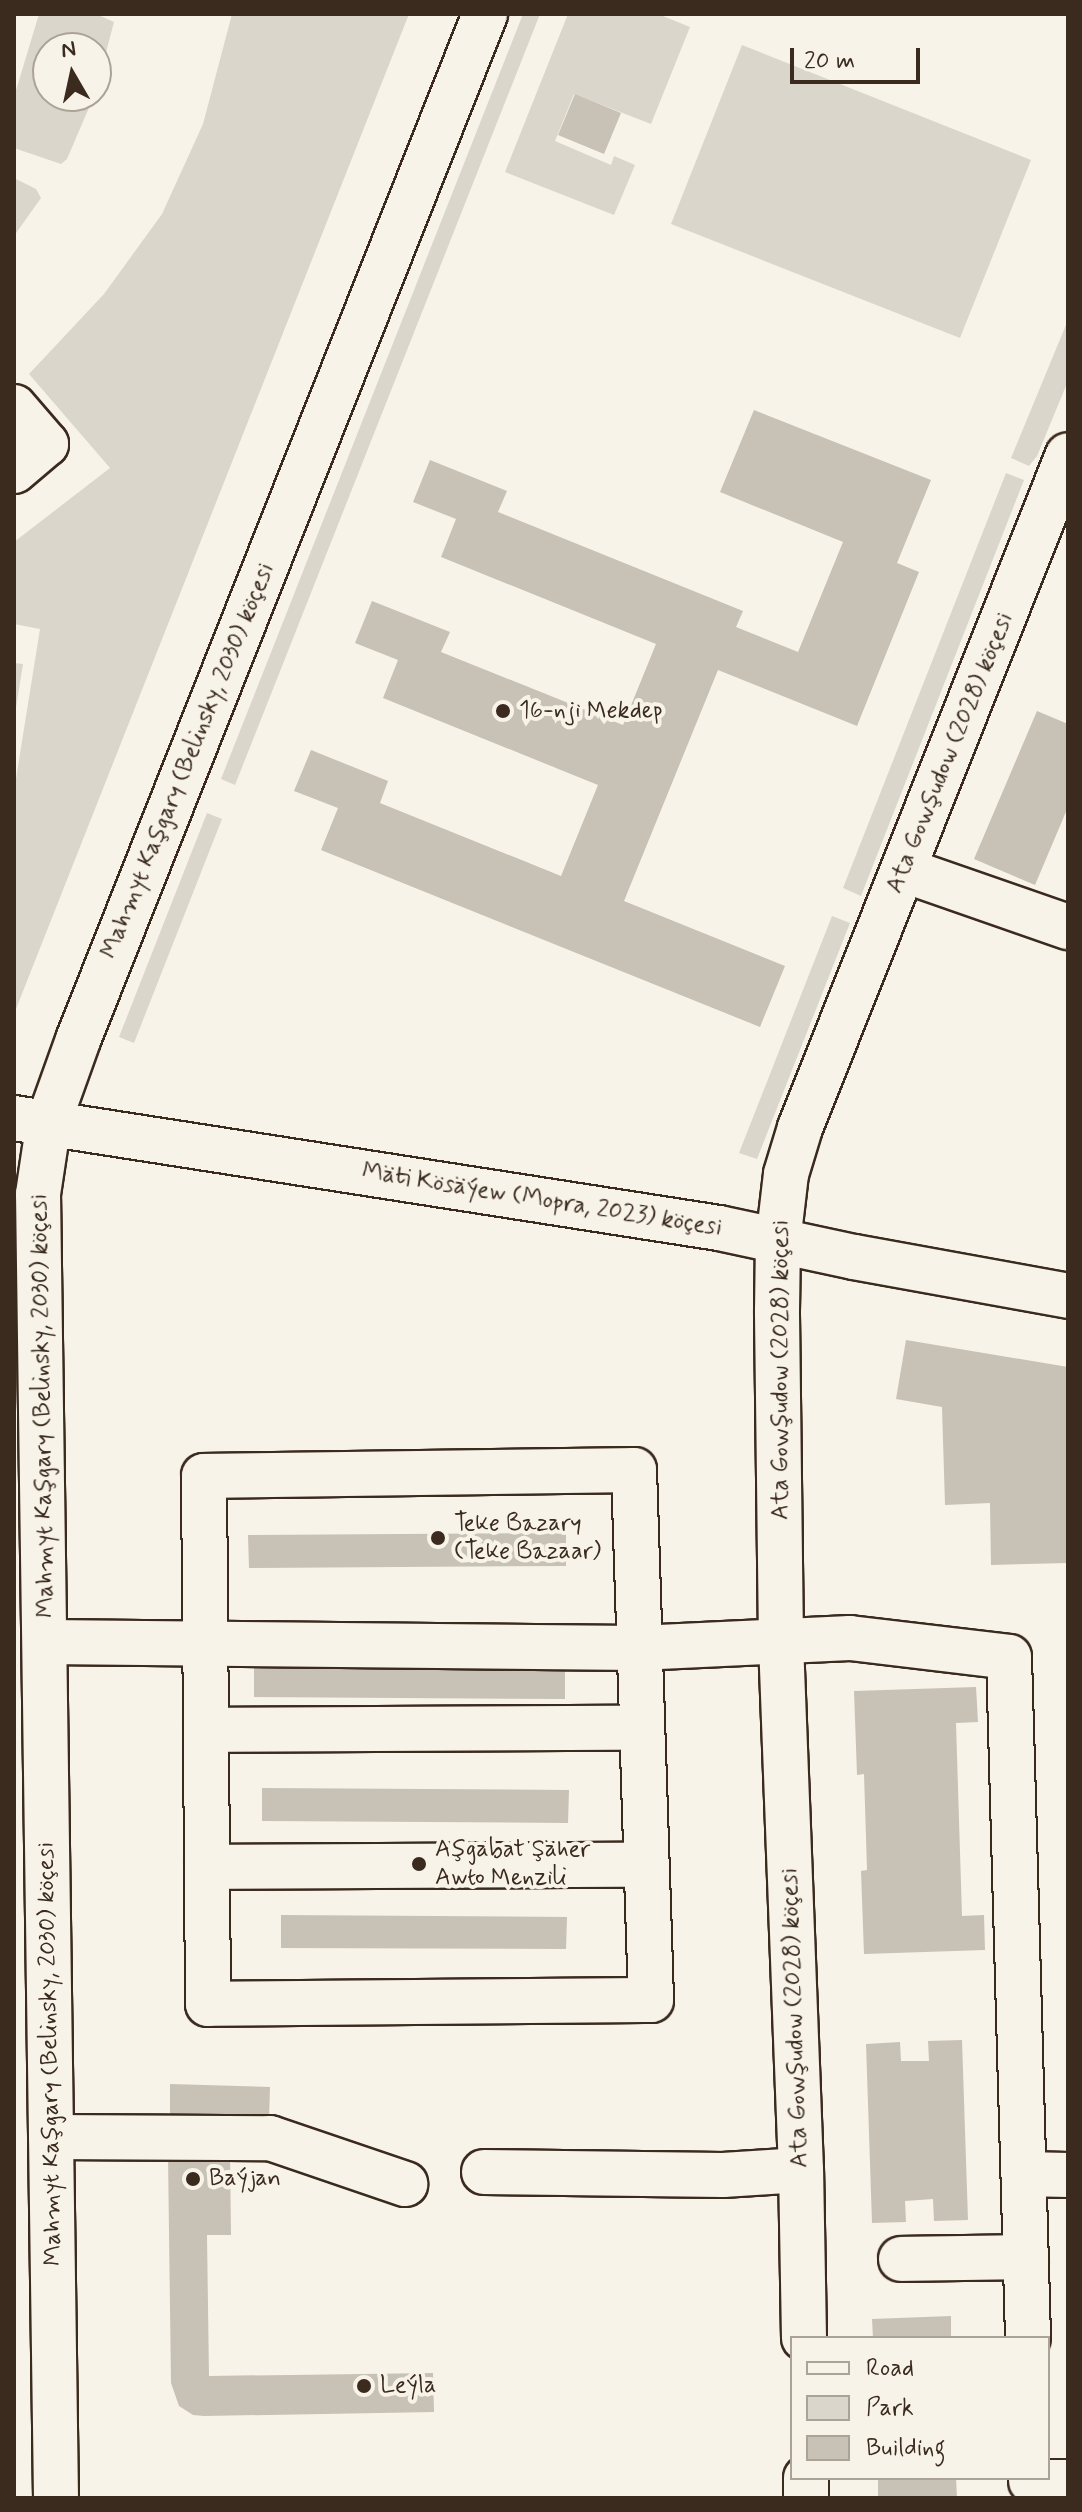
<!DOCTYPE html>
<meta charset="utf-8">
<style>
body{margin:0}
#map{position:relative;width:1082px;height:2512px;overflow:hidden;background:#f7f3e8;font-family:Mynerve,sans-serif}
div>[style]{position:absolute}
.green>*{inset:0;background:#dbd6cb}
.building>*{inset:0;background:#c8c1b6}
.roads{filter:drop-shadow(2px 0 #3b2a1e) drop-shadow(-2px 0 #3b2a1e) drop-shadow(0 2px #3b2a1e) drop-shadow(0 -2px #3b2a1e)}
.minor>*{height:44px;margin:-22px;padding:0 22px;transform-origin:22px;border-radius:22px;background:#f7f3e8}
.dots>*{width:22px;height:22px;translate:-50% -50%;box-sizing:border-box;border:4px solid #f7f3e8;border-radius:50%}
span{translate:-50% -50%;white-space:nowrap;text-align:center;line-height:1.15;-webkit-text-stroke:8px #f7f3e8;paint-order:stroke}
.poi-label{font-size:24px;color:#3b2a1e}
.left{translate:0 -50%;text-align:left}
.street-label{font-size:24px;color:#3b2a1e}
.frame{position:absolute;inset:0;border:16px solid #3b2a1e;pointer-events:none}
.legend{position:absolute;left:790px;top:2336px;width:260px;height:144px;box-sizing:border-box;background:#f7f3e8;border:2px solid #aca397;margin:0;padding:10px 14px;list-style:none;font-size:24px;color:#3b2a1e}
.legend li{display:flex;align-items:center;gap:16px;height:40px}
.legend b{width:40px;border:2px solid #aca397}
.north{position:absolute;left:32px;top:32px;width:80px;height:80px;box-sizing:border-box;background:#f7f3e8;border:2px solid #aca397;border-radius:50%;rotate:351deg;font-size:22px;font-weight:700;line-height:32px;text-align:center;color:#3b2a1e}
.north::after{content:'';display:block;margin:auto;width:28px;height:36px;background:#3b2a1e;clip-path:polygon(50% 0,100% 100%,50% 72%,0 100%)}
.scale{position:absolute;left:790px;top:48px;width:130px;height:36px;box-sizing:border-box;border:4px solid #3b2a1e;border-top:0;padding-left:10px;font-size:24px;line-height:28px;white-space:nowrap;color:#3b2a1e;-webkit-text-stroke:6px #f7f3e8;paint-order:stroke}
</style>
<div id="map">
<div class="green">
<i style="clip-path:polygon(39px 14px,96px 14px,114px 22px,96px 90px,96px 48px,48px 48px,48px 96px,94px 96px,67px 159px,61px 164px,14px 148px,14px 97px)"></i>
<i style="clip-path:polygon(232px 14px,409px 14px,14px 1014px,14px 791px,40px 629px,14px 624px,14px 542px,110px 468px,29px 374px,104px 294px,162px 214px,203px 124px)"></i>
<i style="clip-path:polygon(523px 14px,540px 14px,235px 785px,221px 779px)"></i>
<i style="clip-path:polygon(568px 14px,658px 14px,690px 27px,651px 124px,574px 94px,555px 141px,611px 165px,614px 156px,635px 165px,614px 215px,505px 172px)"></i>
<i style="clip-path:polygon(742px 45px,1031px 160px,960px 338px,671px 224px)"></i>
<i style="clip-path:polygon(14px 178px,36px 189px,41px 198px,14px 236px)"></i>
<i style="clip-path:polygon(1068px 320px,1068px 381px,1037px 456px,1029px 466px,1011px 458px)"></i>
<i style="clip-path:polygon(1006px 473px,1024px 480px,861px 896px,843px 888px)"></i>
<i style="clip-path:polygon(14px 663px,23px 664px,14px 720px)"></i>
<i style="clip-path:polygon(207px 813px,222px 819px,134px 1043px,119px 1037px)"></i>
<i style="clip-path:polygon(832px 916px,850px 923px,757px 1159px,739px 1153px)"></i>
</div>
<div class="building">
<i style="clip-path:polygon(575px 94px,621px 113px,604px 154px,558px 135px)"></i>
<i style="clip-path:polygon(754px 410px,931px 480px,897px 563px,919px 572px,857px 726px,718px 670px,624px 901px,785px 966px,760px 1027px,321px 850px,338px 808px,294px 791px,311px 750px,388px 781px,380px 803px,561px 876px,598px 785px,383px 698px,398px 660px,355px 643px,372px 601px,450px 632px,441px 652px,623px 725px,656px 644px,441px 557px,456px 519px,413px 502px,430px 460px,507px 491px,498px 512px,743px 611px,736px 627px,798px 652px,843px 542px,720px 492px)"></i>
<i style="clip-path:polygon(1037px 711px,1068px 724px,1068px 807px,1035px 885px,974px 859px)"></i>
<i style="clip-path:polygon(906px 1340px,1068px 1367px,1068px 1563px,991px 1565px,990px 1503px,945px 1505px,942px 1407px,896px 1399px)"></i>
<i style="clip-path:polygon(566px 1533px,566px 1566px,249px 1568px,248px 1535px)"></i>
<i style="clip-path:polygon(254px 1665px,565px 1666px,565px 1699px,254px 1697px)"></i>
<i style="clip-path:polygon(976px 1687px,978px 1722px,956px 1723px,962px 1916px,984px 1915px,985px 1950px,864px 1954px,861px 1871px,867px 1870px,864px 1774px,857px 1775px,854px 1691px)"></i>
<i style="clip-path:polygon(262px 1788px,569px 1790px,568px 1823px,262px 1821px)"></i>
<i style="clip-path:polygon(281px 1915px,567px 1917px,566px 1949px,281px 1948px)"></i>
<i style="clip-path:polygon(962px 2040px,968px 2220px,934px 2221px,933px 2199px,905px 2201px,906px 2222px,872px 2223px,866px 2044px,900px 2042px,901px 2061px,929px 2061px,928px 2041px)"></i>
<i style="clip-path:polygon(170px 2084px,270px 2087px,269px 2119px,170px 2118px)"></i>
<i style="clip-path:polygon(230px 2155px,231px 2235px,207px 2235px,209px 2376px,433px 2373px,434px 2412px,204px 2416px,193px 2415px,179px 2406px,171px 2383px,168px 2156px)"></i>
<i style="clip-path:polygon(951px 2316px,951px 2338px,873px 2338px,872px 2319px)"></i>
<i style="clip-path:polygon(878px 2478px,956px 2478px,957px 2498px,878px 2498px)"></i>
</div>
<div class="roads">
<div class="minor">
<i style="left:14px;top:407px;width:49px;rotate:49.1deg"></i>
<i style="left:46px;top:444px;width:42px;rotate:139.8deg"></i>
<i style="left:904px;top:870px;width:174px;rotate:19.2deg"></i>
<i style="left:14px;top:1118px;width:714px;rotate:8.87deg"></i>
<i style="left:719px;top:1228px;width:138px;rotate:12.1deg"></i>
<i style="left:854px;top:1257px;width:218px;rotate:10.3deg"></i>
<i style="left:634px;top:1470px;width:530px;rotate:88.16deg"></i>
<i style="left:651px;top:2000px;width:443px;rotate:179.5deg"></i>
<i style="left:208px;top:2004px;width:528px;rotate:-90.43deg"></i>
<i style="left:204px;top:1476px;width:430px;rotate:-0.8deg"></i>
<i style="left:46px;top:1642px;width:592px;rotate:0.58deg"></i>
<i style="left:638px;top:1648px;width:212px;rotate:-2.7deg"></i>
<i style="left:850px;top:1638px;width:160px;rotate:6.8deg"></i>
<i style="left:1009px;top:1657px;width:681px;rotate:88.4deg"></i>
<i style="left:206px;top:1730px;width:435px;rotate:-0.3deg"></i>
<i style="left:207px;top:1867px;width:439px;rotate:-0.3deg"></i>
<i style="left:51px;top:2137px;width:219px;rotate:0.3deg"></i>
<i style="left:270px;top:2138px;width:143px;rotate:18.8deg"></i>
<i style="left:484px;top:2172px;width:239px;rotate:0.7deg"></i>
<i style="left:723px;top:2175px;width:78px;rotate:-3.7deg"></i>
<i style="left:1024px;top:2174px;width:44px;rotate:1.3deg"></i>
<i style="left:901px;top:2259px;width:125px;rotate:-0.9deg"></i>
<i style="left:804px;top:2338px;width:168px;rotate:-91deg"></i>
<i style="left:801px;top:2170px;width:528px;rotate:-92.17deg"></i>
<i style="left:781px;top:1642px;width:331px;rotate:-90.7deg"></i>
<i style="left:777px;top:1311px;width:69px;rotate:-89.2deg"></i>
<i style="left:778px;top:1242px;width:68px;rotate:-83.3deg"></i>
<i style="left:786px;top:1174px;width:48px;rotate:-73.1deg"></i>
<i style="left:800px;top:1128px;width:724px;rotate:-68.29deg"></i>
<i style="left:806px;top:2478px;width:20px;rotate:90deg"></i>
<i style="left:1031px;top:2481px;width:37px;rotate:2deg"></i>
<i style="left:56px;top:2498px;width:1304px;rotate:-90.79deg"></i>
<i style="left:38px;top:1194px;width:74px;rotate:-81.4deg"></i>
<i style="left:49px;top:1121px;width:86px;rotate:-70.3deg"></i>
<i style="left:78px;top:1040px;width:1104px;rotate:-68.36deg"></i>
</div>
</div>
<div class="dots">
<i style="left:503px;top:711px;background:#3b2a1e"></i>
<i style="left:438px;top:1538px;background:#3b2a1e"></i>
<i style="left:419px;top:1864px;background:#3b2a1e"></i>
<i style="left:193px;top:2179px;background:#3b2a1e"></i>
<i style="left:364px;top:2386px;background:#3b2a1e"></i>
</div>
<div class="poi-label">
<span class="left" style="left:519px;top:711px">16-nji Mekdep</span>
<span class="left" style="left:454px;top:1538px">Teke Bazary<br>(Teke Bazaar)</span>
<span class="left" style="left:435px;top:1864px">Aşgabat Şäher<br>Awto Menzili</span>
<span class="left" style="left:209px;top:2179px">Baýjan</span>
<span class="left" style="left:380px;top:2386px">Leýla</span>
</div>
<div class="street-label">
<span style="left:950px;top:753px;rotate:-68deg">Ata Gowşudow (2028) köçesi</span>
<span style="left:188px;top:761px;rotate:-68deg">Mahmyt Kaşgary (Belinsky, 2030) köçesi</span>
<span style="left:542px;top:1200px;rotate:9deg">Mäti Kösäýew (Mopra, 2023) köçesi</span>
<span style="left:781px;top:1370px;rotate:-90deg">Ata Gowşudow (2028) köçesi</span>
<span style="left:43px;top:1406px;rotate:-91deg">Mahmyt Kaşgary (Belinsky, 2030) köçesi</span>
<span style="left:795px;top:2018px;rotate:-92deg">Ata Gowşudow (2028) köçesi</span>
<span style="left:50px;top:2054px;rotate:-91deg">Mahmyt Kaşgary (Belinsky, 2030) köçesi</span>
</div>
<div class="frame"></div>
<ul class="legend">
<li><b style="height:10px;background:#f7f3e8"></b>Road</li>
<li><b style="height:22px;background:#dbd6cb"></b>Park</li>
<li><b style="height:22px;background:#c8c1b6"></b>Building</li>
</ul>
<div class="north">N</div>
<div class="scale">20 m</div>
</div>
